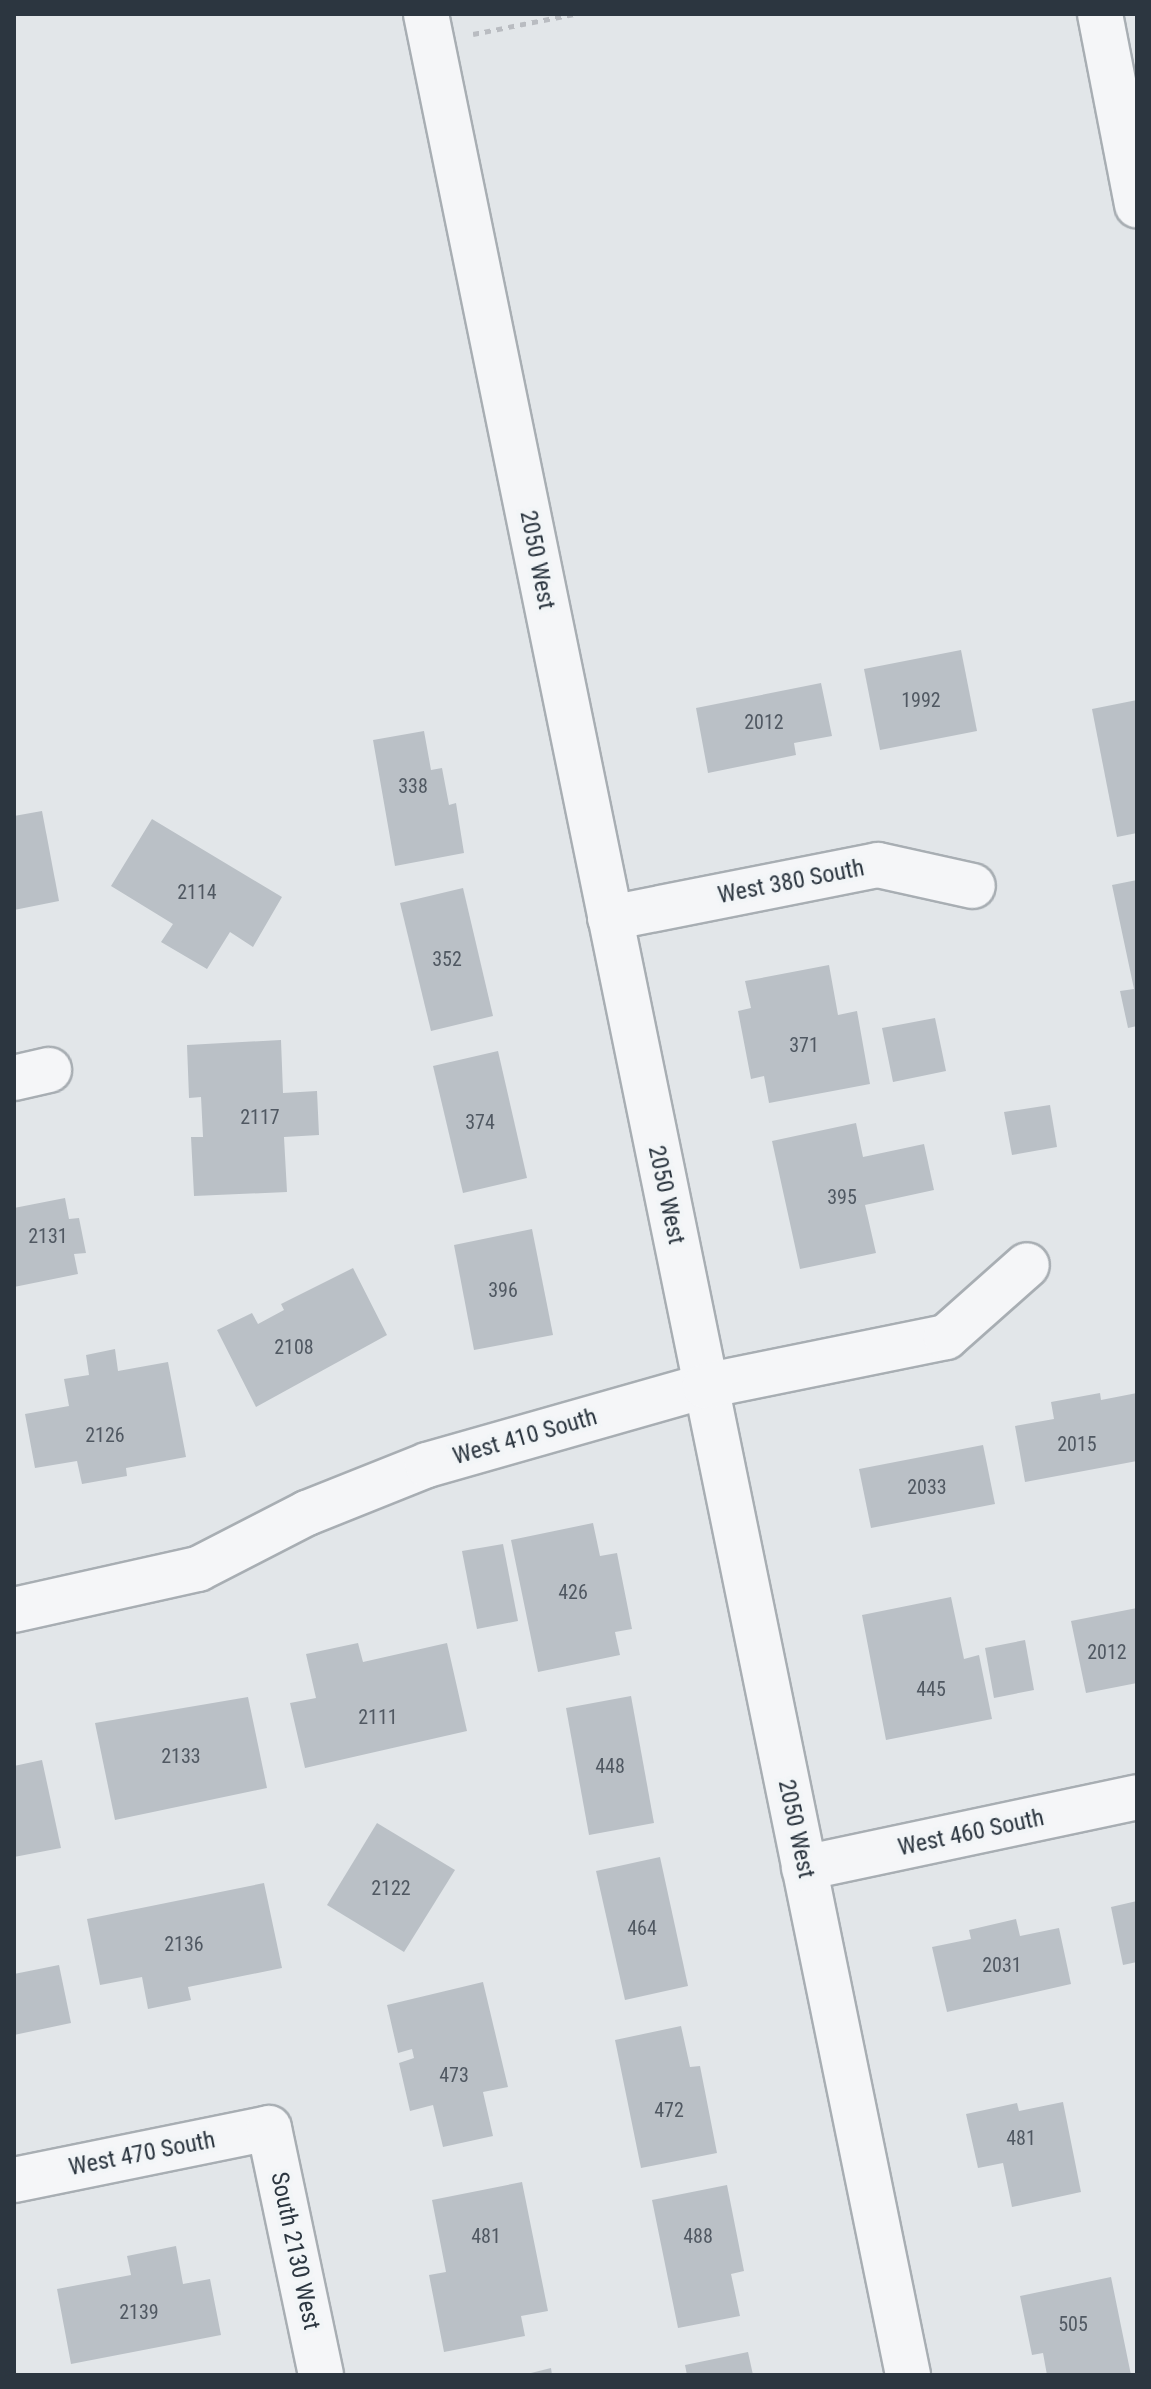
<!DOCTYPE html>
<style>
body{margin:0}
#map{position:relative;width:1151px;height:2389px;overflow:hidden;background:#e2e6e9;font-family:"Roboto Condensed",sans-serif}
div>[style]{position:absolute}
.building>*{inset:0;background:#bac0c6}
.path>*{height:5px;margin-top:-2.5px;transform-origin:0;background:repeating-linear-gradient(90deg,#b9bcc1 0 6px,transparent 0 12px)}
.roads{filter:drop-shadow(2px 0 #a8aeb3) drop-shadow(-2px 0 #a8aeb3) drop-shadow(0 2px #a8aeb3) drop-shadow(0 -2px #a8aeb3)}
.minor>*{height:44px;margin:-22px;padding:0 22px;transform-origin:22px;border-radius:22px;background:#f5f6f8}
span{translate:-50% -50%;white-space:nowrap;text-align:center;line-height:1.15;-webkit-text-stroke:8px #f2f5f7;paint-order:stroke}
.number-label{font-size:20px;color:#505862}
.number-label span{-webkit-text-stroke-width:0}
.street-label{font-size:24px;color:#2c3640}
.frame{position:absolute;inset:0;border:16px solid #2c3640;pointer-events:none}
</style>
<div id="map">
<div class="building">
<i style="clip-path:polygon(961px 650px,977px 731px,880px 750px,864px 669px)"></i>
<i style="clip-path:polygon(821px 683px,832px 736px,794px 743px,796px 755px,708px 773px,696px 708px)"></i>
<i style="clip-path:polygon(1137px 700px,1137px 833px,1117px 837px,1092px 709px)"></i>
<i style="clip-path:polygon(424px 731px,431px 770px,442px 768px,449px 805px,456px 803px,464px 853px,395px 866px,373px 740px)"></i>
<i style="clip-path:polygon(42px 811px,59px 901px,14px 910px,14px 816px)"></i>
<i style="clip-path:polygon(152px 819px,282px 897px,253px 947px,230px 932px,207px 969px,161px 942px,173px 924px,111px 886px)"></i>
<i style="clip-path:polygon(1137px 880px,1137px 1026px,1128px 1028px,1120px 991px,1134px 989px,1112px 885px)"></i>
<i style="clip-path:polygon(463px 888px,493px 1016px,431px 1031px,400px 903px)"></i>
<i style="clip-path:polygon(829px 965px,838px 1015px,857px 1011px,870px 1084px,769px 1103px,764px 1076px,751px 1079px,738px 1011px,751px 1008px,745px 981px)"></i>
<i style="clip-path:polygon(935px 1018px,946px 1071px,893px 1082px,882px 1028px)"></i>
<i style="clip-path:polygon(281px 1040px,283px 1093px,317px 1091px,319px 1135px,284px 1137px,287px 1192px,194px 1196px,191px 1137px,203px 1137px,201px 1097px,189px 1098px,187px 1045px)"></i>
<i style="clip-path:polygon(498px 1051px,527px 1178px,463px 1193px,433px 1066px)"></i>
<i style="clip-path:polygon(1050px 1105px,1057px 1147px,1012px 1155px,1004px 1112px)"></i>
<i style="clip-path:polygon(856px 1123px,863px 1157px,924px 1144px,934px 1190px,865px 1205px,876px 1253px,800px 1269px,772px 1141px)"></i>
<i style="clip-path:polygon(65px 1198px,69px 1219px,79px 1218px,86px 1253px,74px 1254px,78px 1274px,14px 1287px,14px 1208px)"></i>
<i style="clip-path:polygon(532px 1229px,553px 1335px,474px 1350px,454px 1245px)"></i>
<i style="clip-path:polygon(353px 1268px,387px 1335px,256px 1407px,217px 1330px,252px 1313px,258px 1324px,284px 1310px,281px 1304px)"></i>
<i style="clip-path:polygon(115px 1349px,118px 1371px,168px 1362px,186px 1457px,126px 1468px,127px 1476px,82px 1484px,77px 1461px,35px 1468px,25px 1414px,69px 1406px,64px 1379px,89px 1375px,86px 1355px)"></i>
<i style="clip-path:polygon(1100px 1393px,1101px 1400px,1137px 1393px,1137px 1461px,1025px 1482px,1015px 1426px,1054px 1419px,1051px 1402px)"></i>
<i style="clip-path:polygon(983px 1445px,995px 1504px,871px 1528px,859px 1469px)"></i>
<i style="clip-path:polygon(593px 1523px,600px 1556px,617px 1553px,632px 1629px,615px 1632px,620px 1655px,538px 1672px,511px 1540px)"></i>
<i style="clip-path:polygon(503px 1544px,518px 1621px,477px 1629px,462px 1551px)"></i>
<i style="clip-path:polygon(951px 1597px,964px 1659px,979px 1655px,992px 1719px,886px 1740px,862px 1615px)"></i>
<i style="clip-path:polygon(1137px 1608px,1137px 1683px,1086px 1693px,1071px 1621px)"></i>
<i style="clip-path:polygon(1025px 1640px,1034px 1690px,994px 1698px,985px 1648px)"></i>
<i style="clip-path:polygon(358px 1643px,363px 1662px,447px 1643px,467px 1731px,305px 1768px,290px 1703px,316px 1698px,306px 1654px)"></i>
<i style="clip-path:polygon(631px 1696px,654px 1823px,589px 1835px,566px 1708px)"></i>
<i style="clip-path:polygon(248px 1697px,267px 1788px,115px 1820px,95px 1723px)"></i>
<i style="clip-path:polygon(42px 1760px,61px 1848px,14px 1857px,14px 1766px)"></i>
<i style="clip-path:polygon(377px 1823px,455px 1870px,404px 1952px,327px 1905px)"></i>
<i style="clip-path:polygon(660px 1857px,688px 1986px,625px 2000px,596px 1871px)"></i>
<i style="clip-path:polygon(264px 1883px,282px 1968px,188px 1987px,191px 2000px,148px 2009px,142px 1977px,100px 1985px,87px 1919px)"></i>
<i style="clip-path:polygon(1137px 1901px,1137px 1962px,1123px 1965px,1111px 1907px)"></i>
<i style="clip-path:polygon(1016px 1919px,1020px 1936px,1059px 1928px,1071px 1984px,947px 2012px,932px 1947px,971px 1939px,969px 1930px)"></i>
<i style="clip-path:polygon(59px 1965px,71px 2023px,14px 2035px,14px 1974px)"></i>
<i style="clip-path:polygon(483px 1982px,508px 2087px,483px 2092px,493px 2136px,443px 2147px,433px 2105px,410px 2111px,399px 2063px,414px 2058px,412px 2049px,398px 2053px,387px 2005px)"></i>
<i style="clip-path:polygon(681px 2026px,690px 2067px,700px 2066px,717px 2153px,641px 2168px,615px 2040px)"></i>
<i style="clip-path:polygon(1063px 2102px,1081px 2192px,1012px 2207px,1003px 2163px,978px 2168px,966px 2114px,1017px 2103px,1019px 2111px)"></i>
<i style="clip-path:polygon(522px 2182px,548px 2311px,521px 2316px,525px 2336px,444px 2352px,429px 2275px,446px 2272px,432px 2200px)"></i>
<i style="clip-path:polygon(727px 2185px,744px 2271px,731px 2274px,740px 2316px,678px 2328px,652px 2200px)"></i>
<i style="clip-path:polygon(176px 2246px,183px 2284px,210px 2279px,221px 2335px,71px 2364px,57px 2289px,131px 2275px,127px 2256px)"></i>
<i style="clip-path:polygon(1111px 2277px,1131px 2375px,1047px 2375px,1043px 2353px,1032px 2355px,1020px 2296px)"></i>
<i style="clip-path:polygon(748px 2352px,753px 2375px,687px 2375px,685px 2365px)"></i>
<i style="clip-path:polygon(551px 2368px,552px 2375px,527px 2375px,527px 2374px)"></i>
</div>
<div class="path">
<i style="left:473px;top:34px;width:103px;rotate:-11.2deg"></i>
</div>
<div class="roads">
<div class="minor">
<i style="left:426px;top:14px;width:2410px;rotate:78.46deg"></i>
<i style="left:1100px;top:14px;width:195px;rotate:79deg"></i>
<i style="left:610px;top:918px;width:273px;rotate:-11.2deg"></i>
<i style="left:878px;top:865px;width:97px;rotate:12.5deg"></i>
<i style="left:14px;top:1078px;width:36px;rotate:-13deg"></i>
<i style="left:14px;top:1610px;width:189px;rotate:-12.6deg"></i>
<i style="left:198px;top:1569px;width:123px;rotate:-27.2deg"></i>
<i style="left:307px;top:1513px;width:129px;rotate:-21.8deg"></i>
<i style="left:427px;top:1465px;width:289px;rotate:-15.9deg"></i>
<i style="left:705px;top:1386px;width:246px;rotate:-11.5deg"></i>
<i style="left:946px;top:1337px;width:108px;rotate:-41.6deg"></i>
<i style="left:804px;top:1868px;width:340px;rotate:-12deg"></i>
<i style="left:14px;top:2180px;width:260px;rotate:-11.5deg"></i>
<i style="left:269px;top:2128px;width:252px;rotate:78.1deg"></i>
</div>
</div>
<div class="number-label">
<span style="left:921px;top:700px">1992</span>
<span style="left:764px;top:722px">2012</span>
<span style="left:413px;top:786px">338</span>
<span style="left:197px;top:892px">2114</span>
<span style="left:447px;top:959px">352</span>
<span style="left:804px;top:1045px">371</span>
<span style="left:260px;top:1117px">2117</span>
<span style="left:480px;top:1122px">374</span>
<span style="left:842px;top:1197px">395</span>
<span style="left:48px;top:1236px">2131</span>
<span style="left:503px;top:1290px">396</span>
<span style="left:294px;top:1347px">2108</span>
<span style="left:105px;top:1435px">2126</span>
<span style="left:1077px;top:1444px">2015</span>
<span style="left:927px;top:1487px">2033</span>
<span style="left:573px;top:1592px">426</span>
<span style="left:1107px;top:1652px">2012</span>
<span style="left:931px;top:1689px">445</span>
<span style="left:378px;top:1717px">2111</span>
<span style="left:181px;top:1756px">2133</span>
<span style="left:610px;top:1766px">448</span>
<span style="left:391px;top:1888px">2122</span>
<span style="left:642px;top:1928px">464</span>
<span style="left:184px;top:1944px">2136</span>
<span style="left:1002px;top:1965px">2031</span>
<span style="left:454px;top:2075px">473</span>
<span style="left:669px;top:2110px">472</span>
<span style="left:1021px;top:2138px">481</span>
<span style="left:486px;top:2236px">481</span>
<span style="left:698px;top:2236px">488</span>
<span style="left:139px;top:2312px">2139</span>
<span style="left:1073px;top:2324px">505</span>
</div>
<div class="street-label">
<span style="left:537px;top:560px;rotate:79deg">2050 West</span>
<span style="left:791px;top:882px;rotate:-11deg">West 380 South</span>
<span style="left:666px;top:1195px;rotate:78deg">2050 West</span>
<span style="left:525px;top:1437px;rotate:-16deg">West 410 South</span>
<span style="left:796px;top:1829px;rotate:78deg">2050 West</span>
<span style="left:971px;top:1833px;rotate:-12deg">West 460 South</span>
<span style="left:142px;top:2154px;rotate:-11deg">West 470 South</span>
<span style="left:295px;top:2251px;rotate:78deg">South 2130 West</span>
</div>
<div class="frame"></div>
</div>
